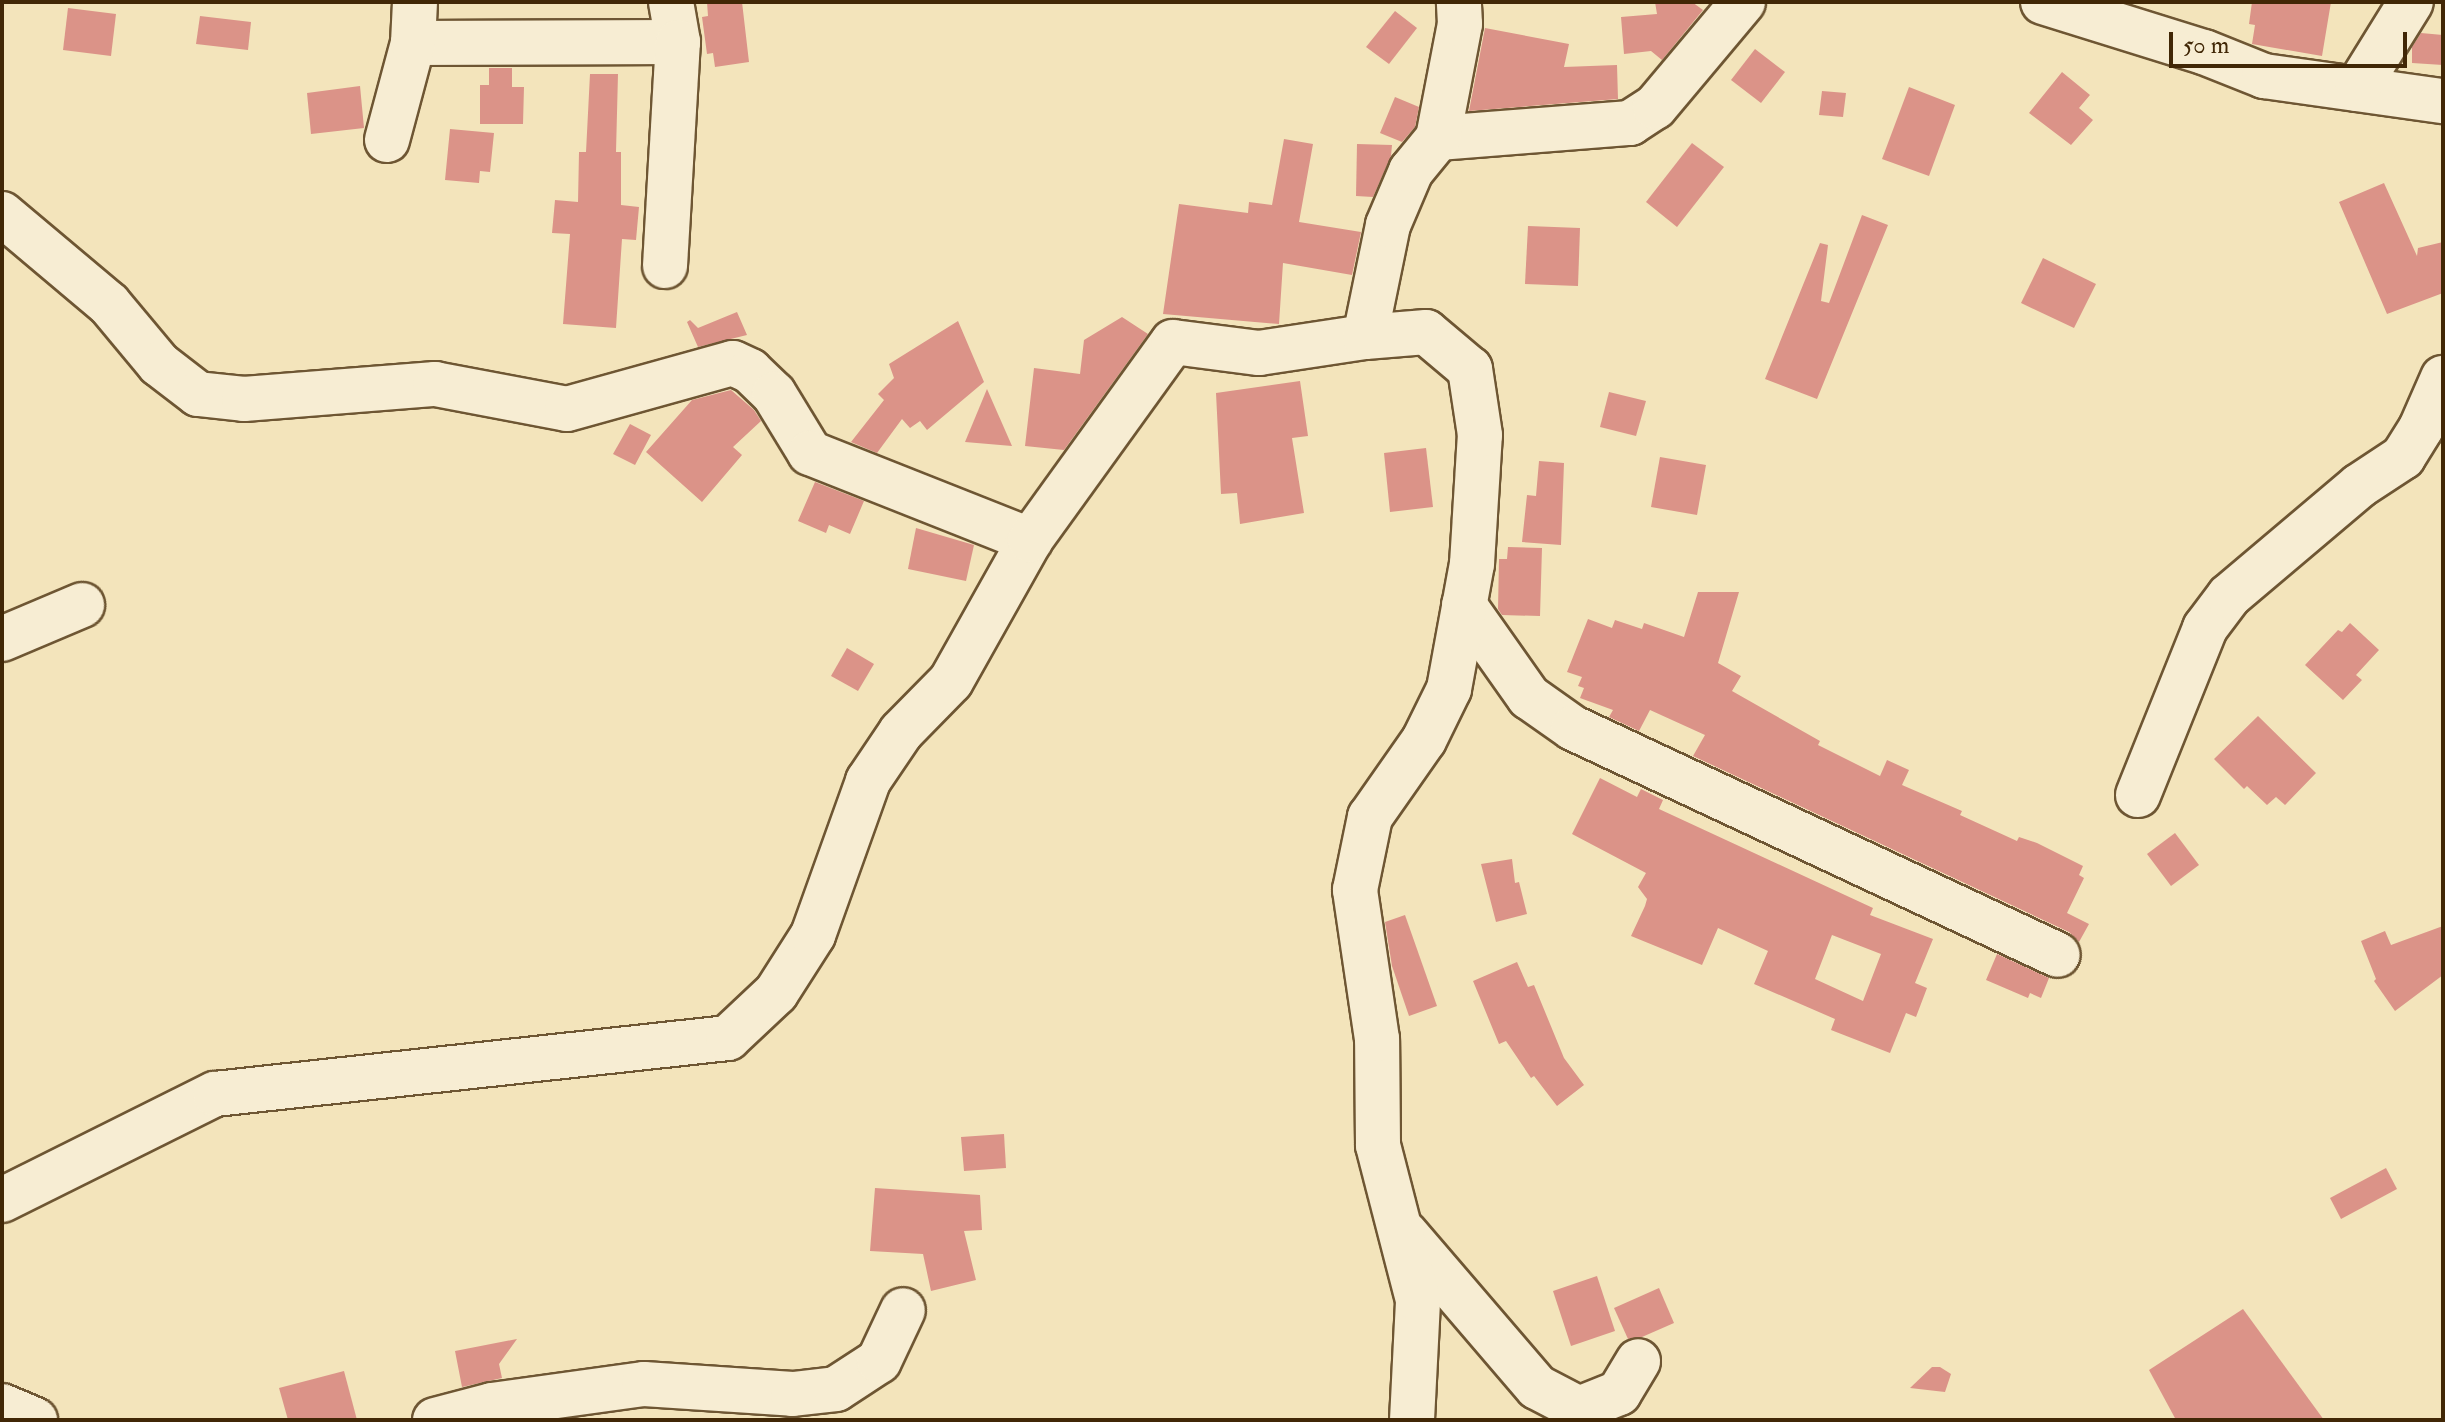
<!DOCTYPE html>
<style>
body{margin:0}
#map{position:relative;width:2445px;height:1422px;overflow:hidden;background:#f3e4bb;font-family:"IM FELL Double Pica",serif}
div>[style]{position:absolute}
.building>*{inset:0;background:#db9388}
.roads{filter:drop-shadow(2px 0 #6e5633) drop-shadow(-2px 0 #6e5633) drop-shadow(0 2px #6e5633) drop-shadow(0 -2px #6e5633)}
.minor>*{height:44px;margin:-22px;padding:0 22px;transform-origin:22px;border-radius:22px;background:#f7edd3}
span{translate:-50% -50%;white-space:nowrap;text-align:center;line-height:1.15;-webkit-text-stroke:8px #f7edd3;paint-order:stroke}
.frame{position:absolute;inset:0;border:4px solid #412706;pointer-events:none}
.scale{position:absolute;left:2169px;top:32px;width:238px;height:36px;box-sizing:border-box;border:4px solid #412706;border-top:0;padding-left:10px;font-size:24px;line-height:28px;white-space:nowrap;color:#412706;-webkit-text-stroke:6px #f7edd3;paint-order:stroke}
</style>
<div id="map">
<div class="building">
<i style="clip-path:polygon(707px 2px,742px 2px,749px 62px,715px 67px,713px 53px,707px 54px,702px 17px,708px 16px)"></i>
<i style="clip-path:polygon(1655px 2px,1692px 2px,1703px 10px,1662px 60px,1651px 51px,1624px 54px,1621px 17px,1657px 14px)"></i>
<i style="clip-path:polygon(2252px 2px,2331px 2px,2322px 56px,2252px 44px,2255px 25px,2249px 24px)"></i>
<i style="clip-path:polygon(68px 8px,116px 14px,111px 56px,63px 50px)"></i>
<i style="clip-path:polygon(1395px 11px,1417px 28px,1389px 64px,1366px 47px)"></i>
<i style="clip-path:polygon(200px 16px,251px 22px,248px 50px,196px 44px)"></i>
<i style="clip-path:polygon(1485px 28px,1569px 44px,1564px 67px,1617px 65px,1618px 99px,1469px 111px)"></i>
<i style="clip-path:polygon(2421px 33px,2443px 35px,2443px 65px,2412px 63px,2412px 47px)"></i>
<i style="clip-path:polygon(1755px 49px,1785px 72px,1761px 103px,1731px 80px)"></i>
<i style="clip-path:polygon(489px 68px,512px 68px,512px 87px,524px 87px,523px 124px,480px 124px,480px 85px,489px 85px)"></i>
<i style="clip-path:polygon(2062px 72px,2090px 95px,2079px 108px,2093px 120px,2071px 145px,2029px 113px)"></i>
<i style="clip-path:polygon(590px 74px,618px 74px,616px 152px,621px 152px,621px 205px,639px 207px,636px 240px,622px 239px,616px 328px,563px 324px,570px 234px,552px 233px,555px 200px,578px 202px,579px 152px,586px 152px)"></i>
<i style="clip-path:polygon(360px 86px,364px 128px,311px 134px,307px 93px)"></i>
<i style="clip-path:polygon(1909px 87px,1955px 105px,1929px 176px,1882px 159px)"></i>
<i style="clip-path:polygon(1822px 91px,1846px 93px,1843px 117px,1819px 115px)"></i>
<i style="clip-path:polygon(1395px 97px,1419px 107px,1415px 127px,1402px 142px,1380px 133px)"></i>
<i style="clip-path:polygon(450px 129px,494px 133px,490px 172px,480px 171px,479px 183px,445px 180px)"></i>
<i style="clip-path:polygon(1284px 139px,1313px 144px,1299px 222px,1361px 232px,1352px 275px,1283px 263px,1279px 324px,1163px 314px,1179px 204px,1248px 213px,1249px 202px,1272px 205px)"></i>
<i style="clip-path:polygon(1692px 143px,1724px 167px,1677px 227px,1646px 202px)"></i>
<i style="clip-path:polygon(1357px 144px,1392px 145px,1391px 156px,1373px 197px,1356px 196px)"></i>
<i style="clip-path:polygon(2384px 183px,2417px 256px,2418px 248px,2443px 242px,2443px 293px,2387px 314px,2339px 202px)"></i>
<i style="clip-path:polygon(1862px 215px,1888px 225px,1817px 399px,1765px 379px,1820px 243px,1828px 245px,1821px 301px,1829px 303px)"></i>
<i style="clip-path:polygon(1528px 226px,1580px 228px,1578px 286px,1525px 284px)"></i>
<i style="clip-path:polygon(2043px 258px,2096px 284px,2074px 328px,2021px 303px)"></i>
<i style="clip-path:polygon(737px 312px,747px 335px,698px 347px,687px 322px,690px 320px,698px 328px)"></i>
<i style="clip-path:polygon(1122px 317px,1148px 334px,1064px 450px,1025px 446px,1034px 368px,1080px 374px,1084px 340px)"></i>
<i style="clip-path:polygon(958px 321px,984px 382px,927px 430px,920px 421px,910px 428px,902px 419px,877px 453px,851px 442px,884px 400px,878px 394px,894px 378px,889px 364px)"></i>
<i style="clip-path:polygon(1300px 381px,1308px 436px,1292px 438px,1304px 513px,1240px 524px,1237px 493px,1221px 494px,1216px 393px)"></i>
<i style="clip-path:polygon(987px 389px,1012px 446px,965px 442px)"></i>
<i style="clip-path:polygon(731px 390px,754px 410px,761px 421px,733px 447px,742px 455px,702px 502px,646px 452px,692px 400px)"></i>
<i style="clip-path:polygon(1609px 392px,1646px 401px,1636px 436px,1600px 427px)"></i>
<i style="clip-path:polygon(630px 424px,651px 435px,635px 465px,613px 454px)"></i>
<i style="clip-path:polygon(1426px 448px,1433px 507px,1390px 512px,1384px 453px)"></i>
<i style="clip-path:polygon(1660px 457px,1706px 465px,1697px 515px,1651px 507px)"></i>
<i style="clip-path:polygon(1539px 461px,1564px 463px,1561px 545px,1522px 542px,1527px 495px,1536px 496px)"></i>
<i style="clip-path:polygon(815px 482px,864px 501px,850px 534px,829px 525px,826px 533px,798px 521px)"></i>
<i style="clip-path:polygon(916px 528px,974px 545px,966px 581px,908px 569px)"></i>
<i style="clip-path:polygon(1508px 547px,1542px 548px,1540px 616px,1502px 615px,1498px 609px,1499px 559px,1507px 559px)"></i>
<i style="clip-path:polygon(1698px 592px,1739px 592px,1718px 663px,1741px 676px,1732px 691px,1820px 741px,1818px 745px,1880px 776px,1887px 760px,1909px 770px,1902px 785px,1962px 811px,1960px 815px,2017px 841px,2019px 837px,2037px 843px,2083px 866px,2079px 875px,2084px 878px,2067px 913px,2089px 924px,2079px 942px,2069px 932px,1693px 756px,1705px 735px,1650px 710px,1639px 731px,1609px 717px,1613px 710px,1580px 698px,1584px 688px,1578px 686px,1582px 677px,1567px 672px,1588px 619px,1612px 628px,1615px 620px,1642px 629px,1644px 623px,1684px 637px)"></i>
<i style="clip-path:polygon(2350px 623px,2379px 650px,2356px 675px,2362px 680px,2343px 700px,2305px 665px,2338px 630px,2342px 632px)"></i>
<i style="clip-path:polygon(847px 648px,874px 664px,858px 691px,831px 676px)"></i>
<i style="clip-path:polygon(2258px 716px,2316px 773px,2285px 805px,2276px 797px,2267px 805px,2247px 786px,2244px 789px,2214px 759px)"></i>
<i style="clip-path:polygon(evenodd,1600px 778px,1637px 797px,1641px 789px,1663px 800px,1659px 809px,1873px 908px,1870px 915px,1933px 939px,1915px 983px,1927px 988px,1916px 1017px,1906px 1013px,1890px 1053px,1831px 1030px,1835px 1019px,1754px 984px,1768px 951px,1718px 928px,1702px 965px,1631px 936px,1645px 906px,1647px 899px,1638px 887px,1646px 873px,1572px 834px,1600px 778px,1832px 935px,1881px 954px,1863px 1001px,1815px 979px,1832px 935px)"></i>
<i style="clip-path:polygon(2175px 833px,2199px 865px,2171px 886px,2147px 854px)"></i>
<i style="clip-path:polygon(1512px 859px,1515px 883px,1519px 882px,1527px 914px,1496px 922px,1481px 864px)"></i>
<i style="clip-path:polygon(1405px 915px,1437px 1006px,1409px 1016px,1392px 966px,1385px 922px)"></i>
<i style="clip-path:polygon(2443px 926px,2443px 975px,2395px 1011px,2374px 981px,2376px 979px,2361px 941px,2385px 931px,2391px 945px)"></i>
<i style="clip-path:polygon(1997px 954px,2049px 978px,2041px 998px,2030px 993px,2028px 998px,1986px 980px)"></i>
<i style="clip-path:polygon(1517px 962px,1528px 987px,1534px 985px,1564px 1058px,1584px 1085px,1557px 1106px,1534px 1076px,1531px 1078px,1506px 1041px,1499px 1044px,1473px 981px)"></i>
<i style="clip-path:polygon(1004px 1134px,1006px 1168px,964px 1171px,961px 1137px)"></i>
<i style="clip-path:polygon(2386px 1168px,2397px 1189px,2341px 1219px,2330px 1198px)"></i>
<i style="clip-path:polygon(875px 1188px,980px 1195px,982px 1230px,964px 1231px,976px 1280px,931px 1291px,923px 1254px,870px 1251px)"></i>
<i style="clip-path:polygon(1597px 1276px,1615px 1331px,1571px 1346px,1553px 1291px)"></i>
<i style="clip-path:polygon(1659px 1288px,1674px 1323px,1642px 1337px,1628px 1339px,1614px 1308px)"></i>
<i style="clip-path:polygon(2243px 1309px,2324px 1420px,2176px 1420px,2149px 1370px)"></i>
<i style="clip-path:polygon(517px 1339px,499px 1364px,502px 1378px,462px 1387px,455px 1351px)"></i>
<i style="clip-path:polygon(1932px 1367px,1940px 1367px,1951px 1374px,1945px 1392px,1910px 1388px)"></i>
<i style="clip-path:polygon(344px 1371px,357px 1420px,288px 1420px,279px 1388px)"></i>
</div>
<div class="roads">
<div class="minor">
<i style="left:2043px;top:2px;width:169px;rotate:17.3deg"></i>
<i style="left:2204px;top:52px;width:65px;rotate:21.8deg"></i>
<i style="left:2264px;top:76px;width:181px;rotate:8deg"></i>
<i style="left:413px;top:43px;width:265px;rotate:-0.2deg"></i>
<i style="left:678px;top:42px;width:41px;rotate:-99.9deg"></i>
<i style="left:2357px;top:89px;width:102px;rotate:-58.2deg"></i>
<i style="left:1438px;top:138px;width:193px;rotate:-4.5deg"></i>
<i style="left:1630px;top:123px;width:30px;rotate:-33deg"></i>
<i style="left:1655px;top:107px;width:137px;rotate:-50deg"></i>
<i style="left:387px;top:140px;width:100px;rotate:-75deg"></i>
<i style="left:413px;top:43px;width:41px;rotate:-87.2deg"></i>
<i style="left:2px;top:214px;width:140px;rotate:40.1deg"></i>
<i style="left:109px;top:304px;width:78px;rotate:50.2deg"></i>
<i style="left:159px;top:364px;width:49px;rotate:37.6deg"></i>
<i style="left:198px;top:394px;width:46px;rotate:6.2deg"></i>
<i style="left:244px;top:399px;width:192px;rotate:-4.5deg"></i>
<i style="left:435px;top:384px;width:134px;rotate:10.7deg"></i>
<i style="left:567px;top:409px;width:172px;rotate:-15.5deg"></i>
<i style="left:733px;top:363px;width:19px;rotate:25deg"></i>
<i style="left:750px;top:371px;width:33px;rotate:44deg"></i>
<i style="left:774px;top:394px;width:69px;rotate:58.6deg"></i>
<i style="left:810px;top:453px;width:237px;rotate:21.6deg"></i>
<i style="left:665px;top:266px;width:224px;rotate:-86.7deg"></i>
<i style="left:1464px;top:605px;width:113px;rotate:54.8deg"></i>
<i style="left:1529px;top:697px;width:54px;rotate:35.2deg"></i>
<i style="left:1573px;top:728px;width:535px;rotate:25.08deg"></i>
<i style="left:2px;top:639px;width:87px;rotate:-23deg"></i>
<i style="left:2138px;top:795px;width:180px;rotate:-68.1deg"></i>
<i style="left:2205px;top:628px;width:40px;rotate:-53deg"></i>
<i style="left:2229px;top:596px;width:170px;rotate:-40.2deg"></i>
<i style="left:2359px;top:486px;width:53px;rotate:-33.4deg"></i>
<i style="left:2403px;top:457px;width:34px;rotate:-58deg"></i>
<i style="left:2421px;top:428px;width:55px;rotate:-66.3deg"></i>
<i style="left:2px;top:1200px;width:238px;rotate:-26.5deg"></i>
<i style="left:215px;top:1094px;width:516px;rotate:-6.23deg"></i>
<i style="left:728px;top:1038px;width:66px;rotate:-43.2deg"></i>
<i style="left:776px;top:993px;width:69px;rotate:-57.5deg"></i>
<i style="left:813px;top:935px;width:164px;rotate:-70.3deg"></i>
<i style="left:868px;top:781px;width:59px;rotate:-56deg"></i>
<i style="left:901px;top:732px;width:71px;rotate:-45.6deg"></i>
<i style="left:951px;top:681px;width:162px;rotate:-60.7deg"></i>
<i style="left:1030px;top:540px;width:244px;rotate:-54.2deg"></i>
<i style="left:1173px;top:342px;width:87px;rotate:7.3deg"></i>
<i style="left:1259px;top:353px;width:107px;rotate:-8.6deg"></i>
<i style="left:1405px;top:1233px;width:203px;rotate:49.4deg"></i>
<i style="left:1537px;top:1387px;width:47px;rotate:27.6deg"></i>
<i style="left:1579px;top:1409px;width:43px;rotate:-21.8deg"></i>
<i style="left:1619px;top:1393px;width:37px;rotate:-59deg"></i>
<i style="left:2px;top:1406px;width:36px;rotate:23deg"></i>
<i style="left:435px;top:1420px;width:59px;rotate:-14.7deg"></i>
<i style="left:492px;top:1405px;width:153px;rotate:-7.9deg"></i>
<i style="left:644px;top:1384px;width:149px;rotate:3.8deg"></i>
<i style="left:793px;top:1394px;width:43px;rotate:-6.6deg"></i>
<i style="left:836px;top:1389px;width:51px;rotate:-33.1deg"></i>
<i style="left:879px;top:1361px;width:56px;rotate:-64.8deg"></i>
<i style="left:1412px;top:1420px;width:120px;rotate:-87.1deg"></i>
<i style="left:1418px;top:1300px;width:160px;rotate:-104.5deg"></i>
<i style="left:1378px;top:1145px;width:106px;rotate:-90.5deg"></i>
<i style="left:1377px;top:1039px;width:151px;rotate:-98.4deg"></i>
<i style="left:1355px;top:890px;width:75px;rotate:-78.4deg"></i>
<i style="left:1370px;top:817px;width:94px;rotate:-55deg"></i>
<i style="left:1424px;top:740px;width:57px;rotate:-63.9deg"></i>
<i style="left:1449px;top:689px;width:127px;rotate:-79.6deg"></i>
<i style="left:1472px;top:564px;width:129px;rotate:-86.5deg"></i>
<i style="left:1480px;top:435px;width:67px;rotate:-98.6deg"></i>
<i style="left:1470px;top:369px;width:57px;rotate:-139.9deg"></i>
<i style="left:1426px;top:332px;width:61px;rotate:175.3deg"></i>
<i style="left:1365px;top:337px;width:114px;rotate:-78.4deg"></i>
<i style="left:1388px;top:225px;width:59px;rotate:-66.9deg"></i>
<i style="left:1411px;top:171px;width:43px;rotate:-50.7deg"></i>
<i style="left:1438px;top:138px;width:116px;rotate:-79.1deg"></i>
<i style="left:1460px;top:24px;width:22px;rotate:-93deg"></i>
</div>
</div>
<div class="frame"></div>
<div class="scale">50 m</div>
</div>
